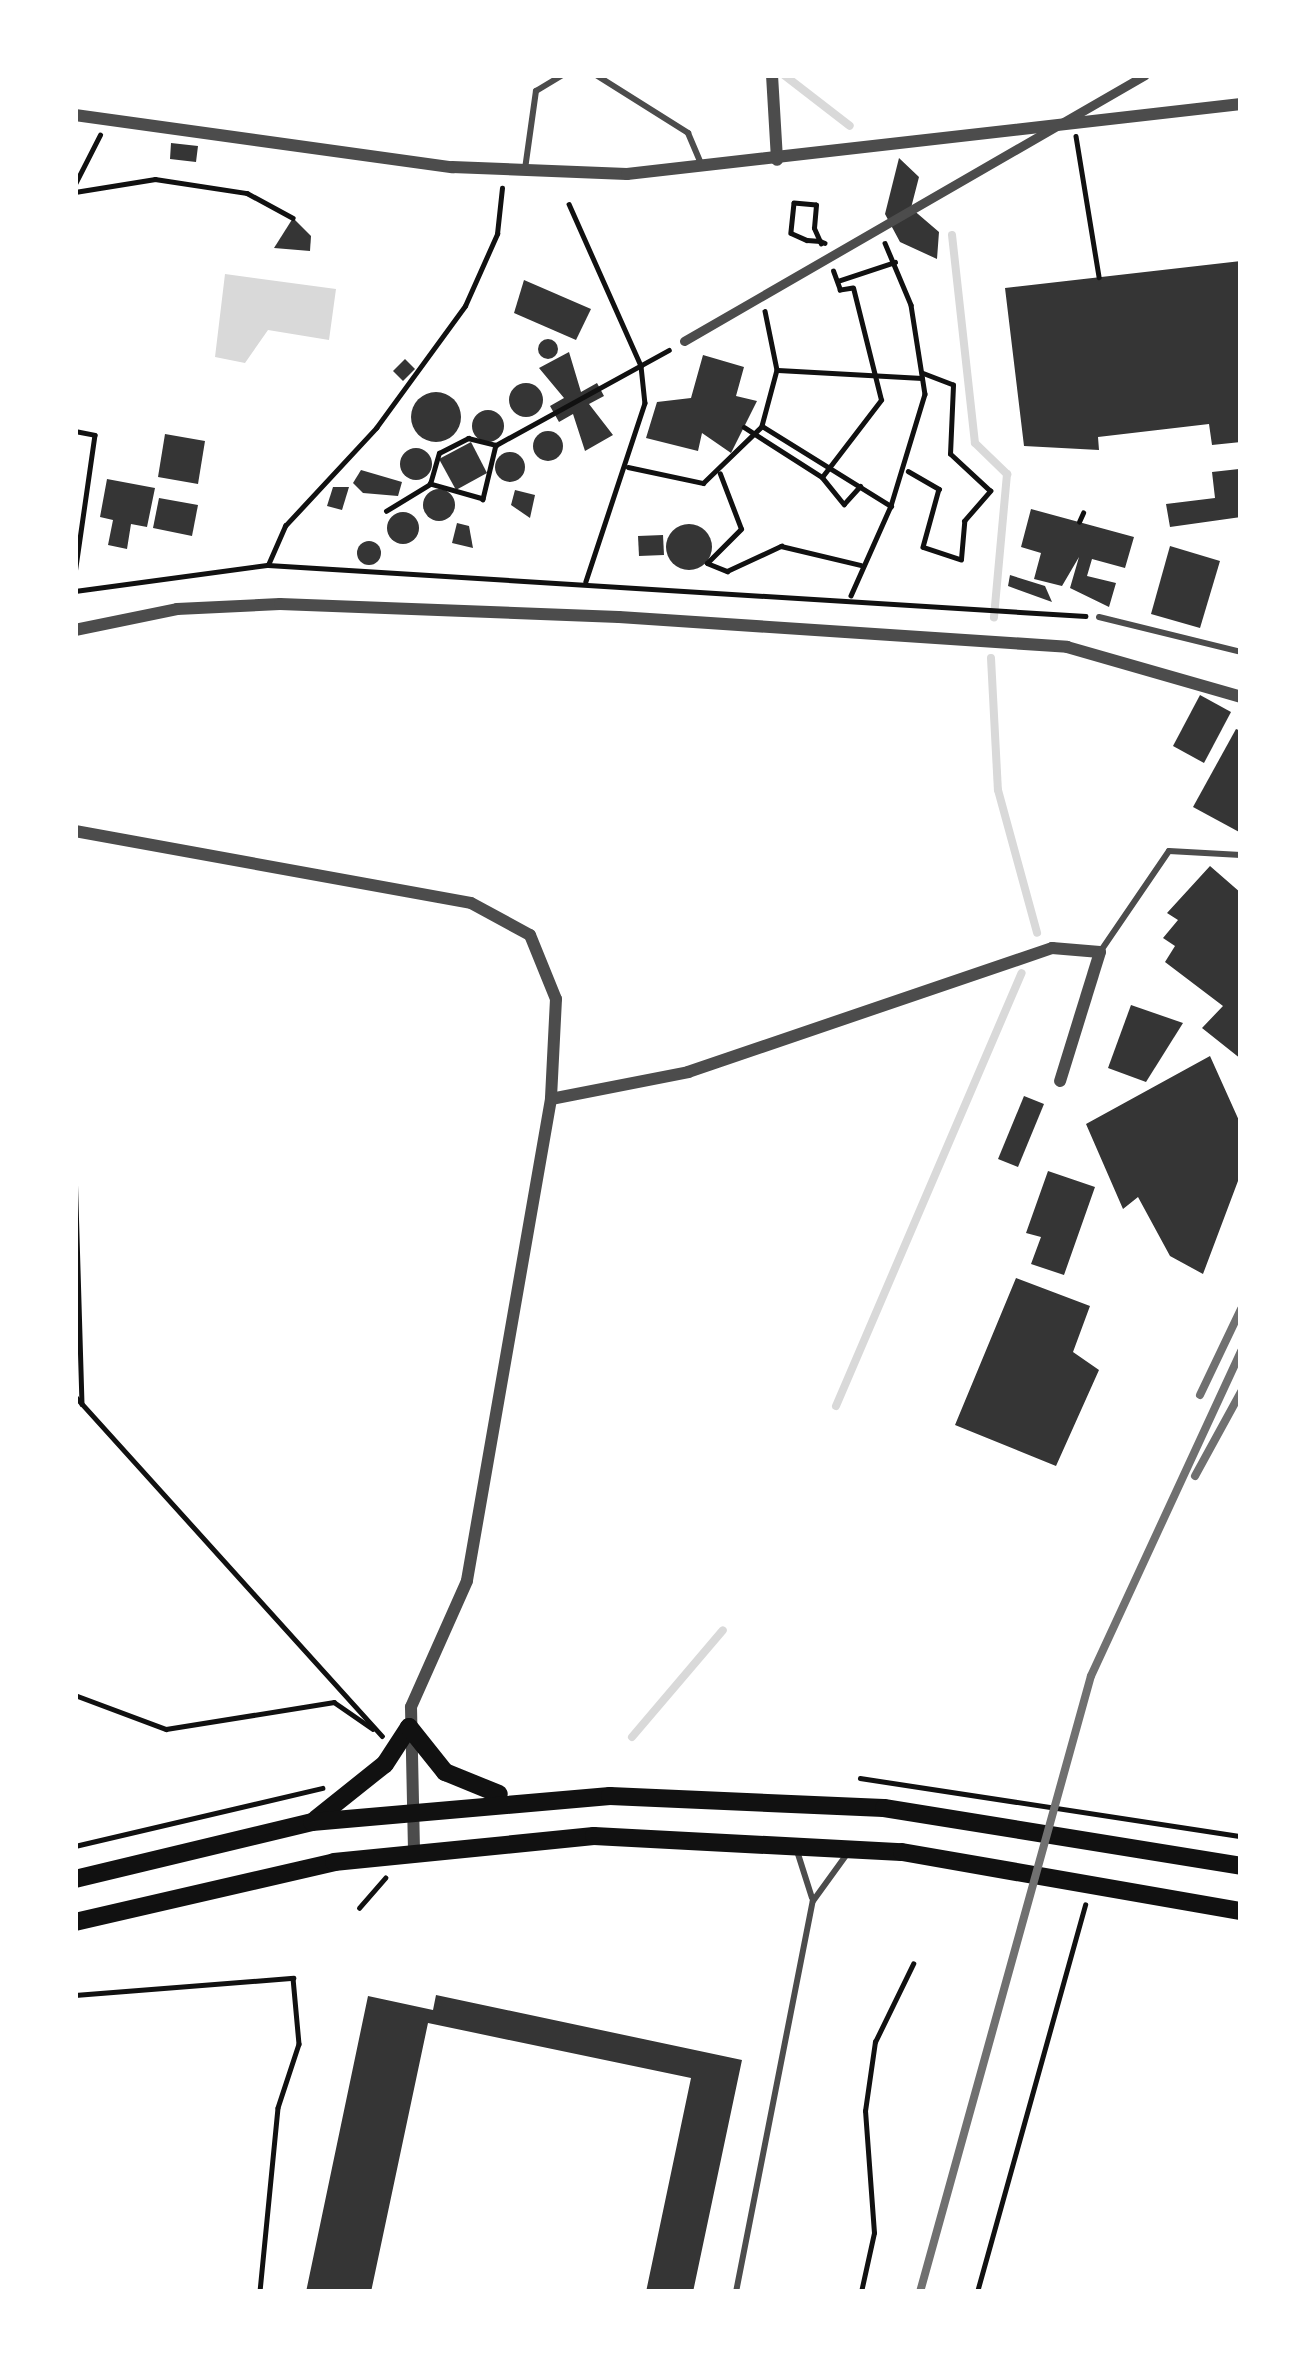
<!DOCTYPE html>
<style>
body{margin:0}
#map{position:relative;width:1316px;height:2367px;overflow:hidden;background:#fff;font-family:Manrope,sans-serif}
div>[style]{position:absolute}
.water>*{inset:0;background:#d9d9d9}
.stream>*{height:8px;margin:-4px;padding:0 4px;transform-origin:4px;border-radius:4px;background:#d9d9d9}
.building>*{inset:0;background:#353535}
.round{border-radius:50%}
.path>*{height:4.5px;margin:-2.25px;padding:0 2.25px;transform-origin:2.25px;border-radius:2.25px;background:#111}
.service>*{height:6px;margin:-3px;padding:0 3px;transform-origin:3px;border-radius:3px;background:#4c4c4c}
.pedestrian>*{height:9px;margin:-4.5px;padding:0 4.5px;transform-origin:4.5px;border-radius:4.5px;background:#4c4c4c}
.minor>*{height:12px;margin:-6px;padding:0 6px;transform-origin:6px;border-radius:6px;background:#4c4c4c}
.secondary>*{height:18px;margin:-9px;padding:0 9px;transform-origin:9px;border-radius:9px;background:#111}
.rail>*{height:8px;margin:-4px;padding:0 4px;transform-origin:4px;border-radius:4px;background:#707070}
span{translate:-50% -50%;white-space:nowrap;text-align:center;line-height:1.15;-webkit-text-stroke:9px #fff;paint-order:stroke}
.frame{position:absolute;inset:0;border:78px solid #fff;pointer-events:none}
</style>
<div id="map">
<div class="water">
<i style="clip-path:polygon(225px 274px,336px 289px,329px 340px,268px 330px,245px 363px,215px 357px)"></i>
</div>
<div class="stream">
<i style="left:784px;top:75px;width:83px;rotate:37.7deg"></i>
<i style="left:952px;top:235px;width:209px;rotate:83.7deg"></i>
<i style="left:975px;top:443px;width:45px;rotate:44.1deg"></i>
<i style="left:1007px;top:474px;width:144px;rotate:95.2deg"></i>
<i style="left:991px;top:658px;width:132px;rotate:87deg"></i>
<i style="left:998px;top:790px;width:148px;rotate:74.7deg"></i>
<i style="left:836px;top:1406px;width:471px;rotate:-66.8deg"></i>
<i style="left:632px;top:1737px;width:140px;rotate:-49.6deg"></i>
</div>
<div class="building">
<i style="clip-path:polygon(171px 143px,198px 146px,196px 162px,170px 159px)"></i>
<i style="clip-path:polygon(899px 158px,919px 177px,911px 208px,939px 232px,937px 259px,900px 242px,885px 214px)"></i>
<i style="clip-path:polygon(293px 218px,311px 236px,310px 251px,274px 248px)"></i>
<i style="clip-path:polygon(1241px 261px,1241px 442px,1212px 445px,1209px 424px,1098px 437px,1099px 450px,1024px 446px,1005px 288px)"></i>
<i style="clip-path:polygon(524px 280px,591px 309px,576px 340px,514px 313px)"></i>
<i class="round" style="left:538px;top:339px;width:20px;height:20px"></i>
<i style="clip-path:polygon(569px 352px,581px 392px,597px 383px,604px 396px,589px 404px,613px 435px,585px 451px,573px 414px,559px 422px,550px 406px,564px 398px,539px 368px)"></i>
<i style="clip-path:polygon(703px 355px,744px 367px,736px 396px,757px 401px,731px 453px,702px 433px,698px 451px,646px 438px,657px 402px,691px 398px)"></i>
<i style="clip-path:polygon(405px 359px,415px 369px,403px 381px,393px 371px)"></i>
<i class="round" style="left:509px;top:383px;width:34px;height:34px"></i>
<i class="round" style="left:411px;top:392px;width:50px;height:50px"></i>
<i class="round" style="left:472px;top:410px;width:32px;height:32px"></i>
<i class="round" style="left:533px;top:431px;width:30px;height:30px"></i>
<i style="clip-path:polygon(165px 434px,205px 441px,198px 484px,158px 477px)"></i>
<i style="clip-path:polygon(471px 442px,487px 473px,456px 490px,439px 459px)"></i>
<i class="round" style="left:400px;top:448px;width:32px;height:32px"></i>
<i class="round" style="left:495px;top:452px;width:30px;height:30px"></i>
<i style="clip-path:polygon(1239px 469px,1241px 517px,1170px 527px,1166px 504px,1215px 498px,1212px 472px)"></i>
<i style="clip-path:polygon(361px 470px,402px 482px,398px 496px,363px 493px,353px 483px)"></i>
<i style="clip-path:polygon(107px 479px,155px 488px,147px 527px,131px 524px,127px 549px,108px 545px,113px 520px,100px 517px)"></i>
<i style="clip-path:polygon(333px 487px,349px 487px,342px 510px,327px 506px)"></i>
<i class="round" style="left:423px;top:489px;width:32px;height:32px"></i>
<i style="clip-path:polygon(515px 490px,535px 495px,530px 518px,511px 505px)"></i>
<i style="clip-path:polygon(159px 498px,198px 505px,192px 536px,153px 528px)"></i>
<i style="clip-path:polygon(1031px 509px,1134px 537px,1125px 568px,1092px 559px,1087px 576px,1116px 583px,1109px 607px,1070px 588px,1079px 557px,1062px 586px,1034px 579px,1041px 553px,1021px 547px)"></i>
<i class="round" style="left:387px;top:512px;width:32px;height:32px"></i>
<i style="clip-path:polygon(457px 523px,469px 526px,473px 548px,452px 543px)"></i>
<i class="round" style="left:666px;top:524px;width:46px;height:46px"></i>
<i style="clip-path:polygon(663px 535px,664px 555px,639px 556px,638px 536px)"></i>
<i class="round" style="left:357px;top:541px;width:24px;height:24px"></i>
<i style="clip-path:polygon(1170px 546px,1220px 561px,1200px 628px,1151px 614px)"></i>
<i style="clip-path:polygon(1010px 575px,1045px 586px,1052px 602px,1008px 586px)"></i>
<i style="clip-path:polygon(1200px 695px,1231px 712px,1204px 763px,1173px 746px)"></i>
<i style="clip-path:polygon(1236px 729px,1241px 731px,1241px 833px,1193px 807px)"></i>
<i style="clip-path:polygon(1210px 866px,1241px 893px,1241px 1059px,1202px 1028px,1223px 1006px,1165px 962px,1175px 946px,1163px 938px,1178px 920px,1167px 913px)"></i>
<i style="clip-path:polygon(1131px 1005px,1183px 1023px,1146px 1082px,1108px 1068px)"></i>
<i style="clip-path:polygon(1210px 1056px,1241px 1125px,1241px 1173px,1203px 1274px,1170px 1256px,1138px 1197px,1123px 1209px,1086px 1124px)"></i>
<i style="clip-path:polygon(1024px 1096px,1044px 1104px,1018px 1167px,998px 1159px)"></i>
<i style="clip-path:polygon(1048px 1171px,1095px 1187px,1064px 1275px,1031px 1264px,1041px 1237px,1026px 1233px)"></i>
<i style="clip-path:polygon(1016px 1278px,1090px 1306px,1073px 1352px,1099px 1370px,1056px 1466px,955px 1425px)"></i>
<i style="clip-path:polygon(436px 1995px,742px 2060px,693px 2292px,646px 2292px,691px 2078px,428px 2023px,371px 2292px,306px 2292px,368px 1996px,433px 2010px)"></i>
</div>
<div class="path">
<i style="left:1076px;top:136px;width:143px;rotate:80.7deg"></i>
<i style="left:75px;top:184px;width:55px;rotate:-63deg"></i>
<i style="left:75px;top:192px;width:81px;rotate:-9.2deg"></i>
<i style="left:155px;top:179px;width:93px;rotate:8.7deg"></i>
<i style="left:247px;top:193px;width:52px;rotate:28.5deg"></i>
<i style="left:569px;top:204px;width:177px;rotate:66deg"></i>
<i style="left:641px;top:366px;width:37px;rotate:84deg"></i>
<i style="left:645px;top:403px;width:188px;rotate:108.3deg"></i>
<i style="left:885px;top:243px;width:67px;rotate:67.2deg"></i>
<i style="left:911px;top:305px;width:90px;rotate:81.1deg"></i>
<i style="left:925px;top:394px;width:117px;rotate:106.9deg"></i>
<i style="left:821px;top:244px;width:17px;rotate:-114deg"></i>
<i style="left:814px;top:228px;width:23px;rotate:-85deg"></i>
<i style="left:816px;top:205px;width:22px;rotate:-175deg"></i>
<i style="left:794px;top:203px;width:30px;rotate:96deg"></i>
<i style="left:791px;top:233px;width:17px;rotate:24deg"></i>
<i style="left:807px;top:240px;width:13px;rotate:4deg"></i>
<i style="left:820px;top:241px;width:5px;rotate:22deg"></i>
<i style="left:838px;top:281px;width:60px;rotate:-18.4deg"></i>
<i style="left:765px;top:311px;width:60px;rotate:78.5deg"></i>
<i style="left:777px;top:370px;width:58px;rotate:105deg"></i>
<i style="left:762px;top:426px;width:152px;rotate:31.8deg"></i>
<i style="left:891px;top:506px;width:98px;rotate:114deg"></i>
<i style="left:778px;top:370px;width:144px;rotate:3.2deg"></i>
<i style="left:744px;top:427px;width:93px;rotate:32.7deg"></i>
<i style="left:822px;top:477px;width:97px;rotate:-52.5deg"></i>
<i style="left:881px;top:400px;width:115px;rotate:-104deg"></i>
<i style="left:853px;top:288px;width:13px;rotate:171deg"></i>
<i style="left:840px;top:290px;width:20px;rotate:-110deg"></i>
<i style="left:75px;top:431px;width:20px;rotate:11deg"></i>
<i style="left:95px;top:435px;width:140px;rotate:98.2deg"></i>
<i style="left:468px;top:438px;width:29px;rotate:14deg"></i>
<i style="left:496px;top:445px;width:56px;rotate:103.5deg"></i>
<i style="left:483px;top:499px;width:55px;rotate:-164.2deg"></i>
<i style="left:430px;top:484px;width:32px;rotate:-74deg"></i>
<i style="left:439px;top:453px;width:33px;rotate:-27deg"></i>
<i style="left:496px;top:445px;width:197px;rotate:-28.8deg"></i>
<i style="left:628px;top:467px;width:77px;rotate:12deg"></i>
<i style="left:703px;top:483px;width:82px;rotate:-44deg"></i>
<i style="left:908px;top:471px;width:36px;rotate:30deg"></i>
<i style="left:939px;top:489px;width:60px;rotate:105.4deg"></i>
<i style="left:923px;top:547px;width:40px;rotate:18deg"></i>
<i style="left:961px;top:559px;width:38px;rotate:-85deg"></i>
<i style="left:964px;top:521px;width:40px;rotate:-49deg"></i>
<i style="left:990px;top:491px;width:54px;rotate:-137.2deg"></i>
<i style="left:950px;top:454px;width:69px;rotate:-87.5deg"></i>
<i style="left:953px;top:385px;width:33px;rotate:-159deg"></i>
<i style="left:822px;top:477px;width:35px;rotate:51deg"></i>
<i style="left:844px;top:504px;width:24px;rotate:-48deg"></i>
<i style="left:386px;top:511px;width:52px;rotate:-31.5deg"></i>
<i style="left:1079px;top:522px;width:10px;rotate:-66deg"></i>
<i style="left:707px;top:563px;width:22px;rotate:22deg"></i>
<i style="left:727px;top:571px;width:60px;rotate:-24.8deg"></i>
<i style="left:781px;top:546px;width:82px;rotate:13.4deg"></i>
<i style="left:707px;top:563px;width:48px;rotate:-45deg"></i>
<i style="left:741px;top:529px;width:59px;rotate:-110.9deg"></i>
<i style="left:268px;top:565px;width:43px;rotate:-66.4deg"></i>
<i style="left:285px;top:526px;width:134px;rotate:-47.1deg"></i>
<i style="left:376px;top:428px;width:151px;rotate:-53.9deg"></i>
<i style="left:465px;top:306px;width:79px;rotate:-66deg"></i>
<i style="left:497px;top:234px;width:46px;rotate:-83.8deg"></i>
<i style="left:75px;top:591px;width:195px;rotate:-7.7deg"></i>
<i style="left:268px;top:565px;width:819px;rotate:3.57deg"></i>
<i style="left:75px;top:1168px;width:236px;rotate:88.3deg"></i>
<i style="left:75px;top:1396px;width:458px;rotate:47.9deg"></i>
<i style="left:75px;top:1695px;width:97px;rotate:20.5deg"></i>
<i style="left:166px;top:1729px;width:170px;rotate:-9.1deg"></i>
<i style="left:334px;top:1702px;width:47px;rotate:34.7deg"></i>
<i style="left:860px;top:1778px;width:385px;rotate:8.7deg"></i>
<i style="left:75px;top:1846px;width:254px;rotate:-13.2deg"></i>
<i style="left:359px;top:1908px;width:40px;rotate:-49deg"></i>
<i style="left:75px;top:1995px;width:219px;rotate:-4.5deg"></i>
<i style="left:293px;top:1978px;width:66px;rotate:84.8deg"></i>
<i style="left:299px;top:2044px;width:67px;rotate:108.2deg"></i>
<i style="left:278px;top:2108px;width:185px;rotate:95.6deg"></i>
<i style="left:861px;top:2292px;width:60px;rotate:-77.6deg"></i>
<i style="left:874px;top:2233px;width:122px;rotate:-94.2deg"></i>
<i style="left:865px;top:2111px;width:70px;rotate:-81.8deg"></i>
<i style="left:875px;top:2042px;width:87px;rotate:-64deg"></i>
<i style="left:977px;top:2292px;width:402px;rotate:-74.4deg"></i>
</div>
<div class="service">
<i style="left:596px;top:75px;width:109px;rotate:32.2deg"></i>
<i style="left:688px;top:133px;width:34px;rotate:67deg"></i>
<i style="left:525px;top:169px;width:79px;rotate:-82deg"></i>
<i style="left:536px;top:91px;width:31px;rotate:-31deg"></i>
<i style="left:1099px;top:617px;width:146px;rotate:13.8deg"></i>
<i style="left:1100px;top:952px;width:122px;rotate:-55.7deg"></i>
<i style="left:1169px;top:851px;width:72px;rotate:3.2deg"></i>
<i style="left:798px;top:1854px;width:46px;rotate:72.3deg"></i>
<i style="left:736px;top:2292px;width:399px;rotate:-78.9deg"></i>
<i style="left:813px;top:1901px;width:58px;rotate:-54.1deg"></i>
</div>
<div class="pedestrian">
<i style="left:684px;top:341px;width:532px;rotate:-29.99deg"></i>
</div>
<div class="minor">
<i style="left:772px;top:75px;width:85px;rotate:86.6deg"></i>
<i style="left:75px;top:115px;width:381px;rotate:7.9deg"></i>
<i style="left:452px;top:167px;width:175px;rotate:2.3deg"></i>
<i style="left:627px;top:174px;width:618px;rotate:-6.5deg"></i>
<i style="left:75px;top:630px;width:104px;rotate:-11.6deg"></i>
<i style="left:177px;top:609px;width:103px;rotate:-2.8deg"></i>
<i style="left:280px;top:604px;width:339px;rotate:2.2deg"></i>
<i style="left:619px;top:617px;width:449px;rotate:3.8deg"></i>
<i style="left:1067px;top:647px;width:181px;rotate:16deg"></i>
<i style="left:75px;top:831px;width:402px;rotate:10.3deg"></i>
<i style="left:471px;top:903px;width:67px;rotate:28.5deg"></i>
<i style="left:530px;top:935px;width:69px;rotate:67.9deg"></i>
<i style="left:556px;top:999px;width:100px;rotate:92.9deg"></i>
<i style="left:551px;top:1099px;width:489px;rotate:99.9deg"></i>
<i style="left:467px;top:1581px;width:138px;rotate:114deg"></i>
<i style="left:411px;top:1707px;width:143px;rotate:88.8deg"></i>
<i style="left:551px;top:1099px;width:140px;rotate:-11.1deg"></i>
<i style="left:688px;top:1072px;width:385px;rotate:-18.8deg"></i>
<i style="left:1052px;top:948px;width:48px;rotate:4.8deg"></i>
<i style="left:1100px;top:952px;width:135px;rotate:107.2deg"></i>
</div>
<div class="secondary">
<i style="left:316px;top:1819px;width:88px;rotate:-38.6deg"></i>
<i style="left:385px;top:1764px;width:44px;rotate:-57deg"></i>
<i style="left:409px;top:1727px;width:58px;rotate:51.3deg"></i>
<i style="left:445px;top:1772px;width:58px;rotate:22.2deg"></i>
<i style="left:75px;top:1879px;width:244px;rotate:-13.5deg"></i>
<i style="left:312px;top:1822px;width:299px;rotate:-5deg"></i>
<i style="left:610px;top:1796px;width:274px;rotate:2.5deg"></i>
<i style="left:884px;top:1808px;width:362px;rotate:9.2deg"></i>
<i style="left:75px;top:1922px;width:266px;rotate:-13deg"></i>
<i style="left:334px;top:1862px;width:261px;rotate:-5.7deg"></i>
<i style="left:594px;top:1836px;width:308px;rotate:3deg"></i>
<i style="left:902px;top:1852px;width:344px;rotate:9.9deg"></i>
</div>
<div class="rail">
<i style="left:1200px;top:1395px;width:95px;rotate:-64.5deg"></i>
<i style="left:1195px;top:1476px;width:96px;rotate:-61.3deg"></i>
<i style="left:920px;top:2292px;width:639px;rotate:-74.49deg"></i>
<i style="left:1091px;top:1676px;width:358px;rotate:-65.2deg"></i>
</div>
<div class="frame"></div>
</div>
